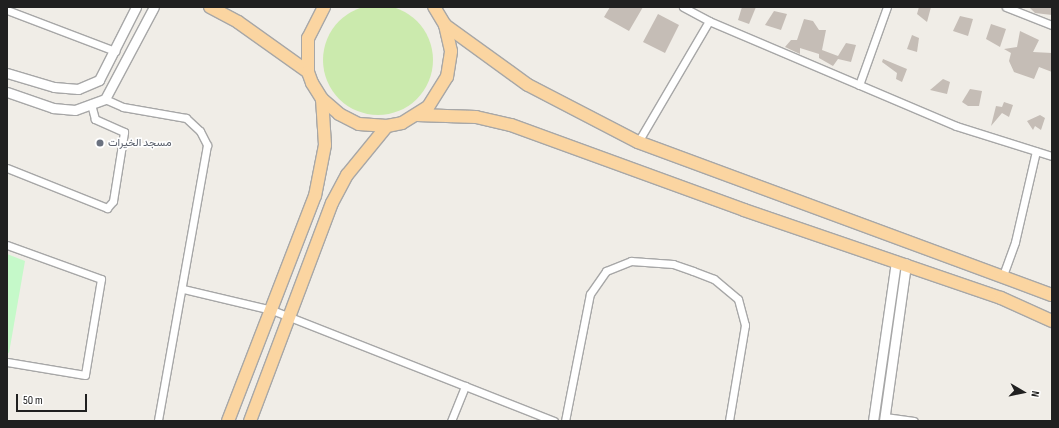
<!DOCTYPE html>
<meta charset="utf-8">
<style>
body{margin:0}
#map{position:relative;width:1059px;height:428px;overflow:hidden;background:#f0ede7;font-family:"Sofia Sans Condensed",Vazirmatn,sans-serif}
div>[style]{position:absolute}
.grass>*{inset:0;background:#cbeaad}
.round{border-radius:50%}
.park>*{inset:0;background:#c5f9c9}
.building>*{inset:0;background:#c5bdb6}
.roads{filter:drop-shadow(1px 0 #a7a7a7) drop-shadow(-1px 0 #a7a7a7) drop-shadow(0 1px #a7a7a7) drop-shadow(0 -1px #a7a7a7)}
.minor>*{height:7px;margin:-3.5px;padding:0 3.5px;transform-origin:3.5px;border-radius:3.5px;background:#fff}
.tertiary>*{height:9px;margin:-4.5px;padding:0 4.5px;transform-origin:4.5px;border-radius:4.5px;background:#fff}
.primary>*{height:12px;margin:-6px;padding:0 6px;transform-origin:6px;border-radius:6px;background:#fbd5a1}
.dots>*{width:11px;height:11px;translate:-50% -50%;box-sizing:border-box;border:2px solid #fff;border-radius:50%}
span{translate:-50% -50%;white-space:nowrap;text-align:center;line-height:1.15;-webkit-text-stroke:3px #fff;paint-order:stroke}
.worship-label{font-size:11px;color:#5b616d}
.left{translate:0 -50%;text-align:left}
.frame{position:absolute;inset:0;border:8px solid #202020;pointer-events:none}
.north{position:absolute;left:1003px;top:372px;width:40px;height:40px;-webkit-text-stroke:3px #fff;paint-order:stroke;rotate:99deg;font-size:11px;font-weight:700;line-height:16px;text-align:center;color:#202020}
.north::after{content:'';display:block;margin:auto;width:14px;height:18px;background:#202020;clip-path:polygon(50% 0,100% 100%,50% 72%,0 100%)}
.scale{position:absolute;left:16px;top:394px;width:71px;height:18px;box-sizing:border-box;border:2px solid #202020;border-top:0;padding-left:5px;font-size:12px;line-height:14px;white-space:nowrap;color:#202020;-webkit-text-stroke:3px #fff;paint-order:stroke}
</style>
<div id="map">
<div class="grass">
<i class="round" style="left:323px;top:5px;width:110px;height:110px"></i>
</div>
<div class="park">
<i style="clip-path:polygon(7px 254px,25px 261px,9px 353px,7px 352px)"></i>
</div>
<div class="building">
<i style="clip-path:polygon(610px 7px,643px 7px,629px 31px,604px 17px)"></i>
<i style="clip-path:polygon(742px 7px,756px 7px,749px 24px,738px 20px)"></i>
<i style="clip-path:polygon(919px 7px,931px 7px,927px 22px,917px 14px)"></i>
<i style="clip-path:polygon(1029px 7px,1052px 7px,1052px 15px,1035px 13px)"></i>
<i style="clip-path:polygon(774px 11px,787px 14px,781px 30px,765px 25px)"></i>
<i style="clip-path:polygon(658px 14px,679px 25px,665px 53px,643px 42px)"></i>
<i style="clip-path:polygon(960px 16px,973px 19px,968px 36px,953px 31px)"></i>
<i style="clip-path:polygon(804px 19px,813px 21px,819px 30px,826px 30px,822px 50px,838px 56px,846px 43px,856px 45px,851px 62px,838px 59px,833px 66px,819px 58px,819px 54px,800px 48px,800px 54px,785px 47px,791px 40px,797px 40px)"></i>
<i style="clip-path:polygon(991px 24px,1006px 29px,1000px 47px,986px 39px)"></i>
<i style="clip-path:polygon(1020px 31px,1039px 40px,1033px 52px,1052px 53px,1052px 72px,1039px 67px,1034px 79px,1014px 72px,1009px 61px,1011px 53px,1004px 49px,1017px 47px)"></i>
<i style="clip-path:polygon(912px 35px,919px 38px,917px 52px,907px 49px)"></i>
<i style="clip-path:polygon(883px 59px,907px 69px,902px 82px,896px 79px,897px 73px,882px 62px)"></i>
<i style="clip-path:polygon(943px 79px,950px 82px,947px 94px,930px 90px)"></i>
<i style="clip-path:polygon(970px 89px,982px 91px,979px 106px,968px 106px,962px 102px)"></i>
<i style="clip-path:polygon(1004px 102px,1013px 105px,1009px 117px,1002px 113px,991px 126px,996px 106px,1002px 107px)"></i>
<i style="clip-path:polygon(1040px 115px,1045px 118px,1041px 130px,1035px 126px,1033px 130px,1027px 121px)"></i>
</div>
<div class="roads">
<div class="minor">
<i style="left:683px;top:7px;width:30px;rotate:28deg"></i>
<i style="left:709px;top:21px;width:268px;rotate:23deg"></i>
<i style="left:956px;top:126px;width:101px;rotate:17.4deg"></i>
<i style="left:1006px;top:7px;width:49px;rotate:21.4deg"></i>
<i style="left:7px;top:10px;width:116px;rotate:20.8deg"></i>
<i style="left:859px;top:85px;width:83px;rotate:-70.3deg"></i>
<i style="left:105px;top:99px;width:20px;rotate:24deg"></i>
<i style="left:123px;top:107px;width:64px;rotate:9.9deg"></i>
<i style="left:186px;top:118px;width:19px;rotate:43deg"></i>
<i style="left:200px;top:131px;width:16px;rotate:63deg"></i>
<i style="left:207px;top:145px;width:280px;rotate:100.1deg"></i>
<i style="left:638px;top:142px;width:140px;rotate:-59.6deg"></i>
<i style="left:7px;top:168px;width:108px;rotate:21.8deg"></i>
<i style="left:107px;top:208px;width:9px;rotate:-49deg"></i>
<i style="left:113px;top:201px;width:70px;rotate:-80.9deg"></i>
<i style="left:124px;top:132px;width:32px;rotate:-156deg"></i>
<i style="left:95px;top:119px;width:16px;rotate:-105deg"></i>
<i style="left:7px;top:245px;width:100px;rotate:19.9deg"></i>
<i style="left:101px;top:279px;width:97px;rotate:99.5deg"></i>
<i style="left:85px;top:375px;width:79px;rotate:-170.5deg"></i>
<i style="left:1002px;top:278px;width:38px;rotate:-70deg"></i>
<i style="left:1015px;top:242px;width:93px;rotate:-77deg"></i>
<i style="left:183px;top:289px;width:91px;rotate:13.3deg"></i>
<i style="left:272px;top:310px;width:303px;rotate:21.5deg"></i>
<i style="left:885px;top:417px;width:29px;rotate:8deg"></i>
<i style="left:451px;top:421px;width:38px;rotate:-68deg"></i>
<i style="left:565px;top:421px;width:129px;rotate:-78.9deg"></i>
<i style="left:590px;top:294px;width:28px;rotate:-55deg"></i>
<i style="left:606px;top:271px;width:27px;rotate:-22deg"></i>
<i style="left:631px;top:261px;width:42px;rotate:4.1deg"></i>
<i style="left:673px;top:264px;width:21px;rotate:19deg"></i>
<i style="left:693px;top:271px;width:22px;rotate:21deg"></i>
<i style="left:714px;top:279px;width:31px;rotate:40deg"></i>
<i style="left:738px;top:299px;width:27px;rotate:75deg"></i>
<i style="left:745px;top:325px;width:97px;rotate:99.5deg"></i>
</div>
<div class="tertiary">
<i style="left:7px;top:73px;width:49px;rotate:16.6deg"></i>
<i style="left:54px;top:87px;width:24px;rotate:5deg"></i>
<i style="left:78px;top:89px;width:23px;rotate:-23deg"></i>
<i style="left:99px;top:80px;width:82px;rotate:-63.1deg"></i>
<i style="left:7px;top:92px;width:49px;rotate:19.2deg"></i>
<i style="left:53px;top:108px;width:22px;rotate:5deg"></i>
<i style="left:75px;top:110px;width:32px;rotate:-20deg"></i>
<i style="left:105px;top:99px;width:104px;rotate:-62deg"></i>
<i style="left:873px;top:421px;width:162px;rotate:-81.8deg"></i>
<i style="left:884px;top:421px;width:159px;rotate:-82deg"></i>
</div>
<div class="primary">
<i style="left:210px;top:7px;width:32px;rotate:28deg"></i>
<i style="left:238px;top:22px;width:86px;rotate:35.5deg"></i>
<i style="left:324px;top:7px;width:35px;rotate:117deg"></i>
<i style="left:308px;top:38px;width:34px;rotate:90deg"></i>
<i style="left:308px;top:72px;width:12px;rotate:70deg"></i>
<i style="left:312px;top:83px;width:19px;rotate:58deg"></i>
<i style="left:322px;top:99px;width:23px;rotate:41deg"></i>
<i style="left:339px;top:114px;width:22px;rotate:27deg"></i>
<i style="left:359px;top:124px;width:28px;rotate:4deg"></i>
<i style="left:387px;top:126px;width:15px;rotate:-11deg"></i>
<i style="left:402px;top:123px;width:31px;rotate:-32deg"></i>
<i style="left:428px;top:107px;width:36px;rotate:-58deg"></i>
<i style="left:447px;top:77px;width:26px;rotate:-81deg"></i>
<i style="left:451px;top:51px;width:27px;rotate:-103deg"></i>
<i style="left:445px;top:25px;width:21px;rotate:-121deg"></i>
<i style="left:445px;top:25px;width:102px;rotate:35.9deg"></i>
<i style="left:528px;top:85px;width:124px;rotate:27.4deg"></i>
<i style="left:638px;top:142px;width:441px;rotate:20.3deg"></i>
<i style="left:417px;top:115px;width:59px;rotate:1.9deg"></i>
<i style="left:476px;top:117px;width:36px;rotate:13deg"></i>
<i style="left:511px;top:125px;width:248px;rotate:20deg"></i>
<i style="left:744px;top:210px;width:272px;rotate:18.9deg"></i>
<i style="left:1001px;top:298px;width:56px;rotate:24.3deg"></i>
<i style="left:228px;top:421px;width:241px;rotate:-68.9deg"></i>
<i style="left:315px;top:196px;width:52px;rotate:-78.9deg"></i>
<i style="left:325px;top:145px;width:46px;rotate:-93.7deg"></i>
<i style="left:250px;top:421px;width:233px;rotate:-69.4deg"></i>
<i style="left:332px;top:203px;width:32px;rotate:-62deg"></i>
<i style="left:347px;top:175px;width:63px;rotate:-50.8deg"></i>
</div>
</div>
<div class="dots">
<i style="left:100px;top:143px;background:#6b7280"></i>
</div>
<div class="worship-label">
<span class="left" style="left:108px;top:143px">مسجد الخيرات</span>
</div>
<div class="frame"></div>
<div class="north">N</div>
<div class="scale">50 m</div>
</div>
